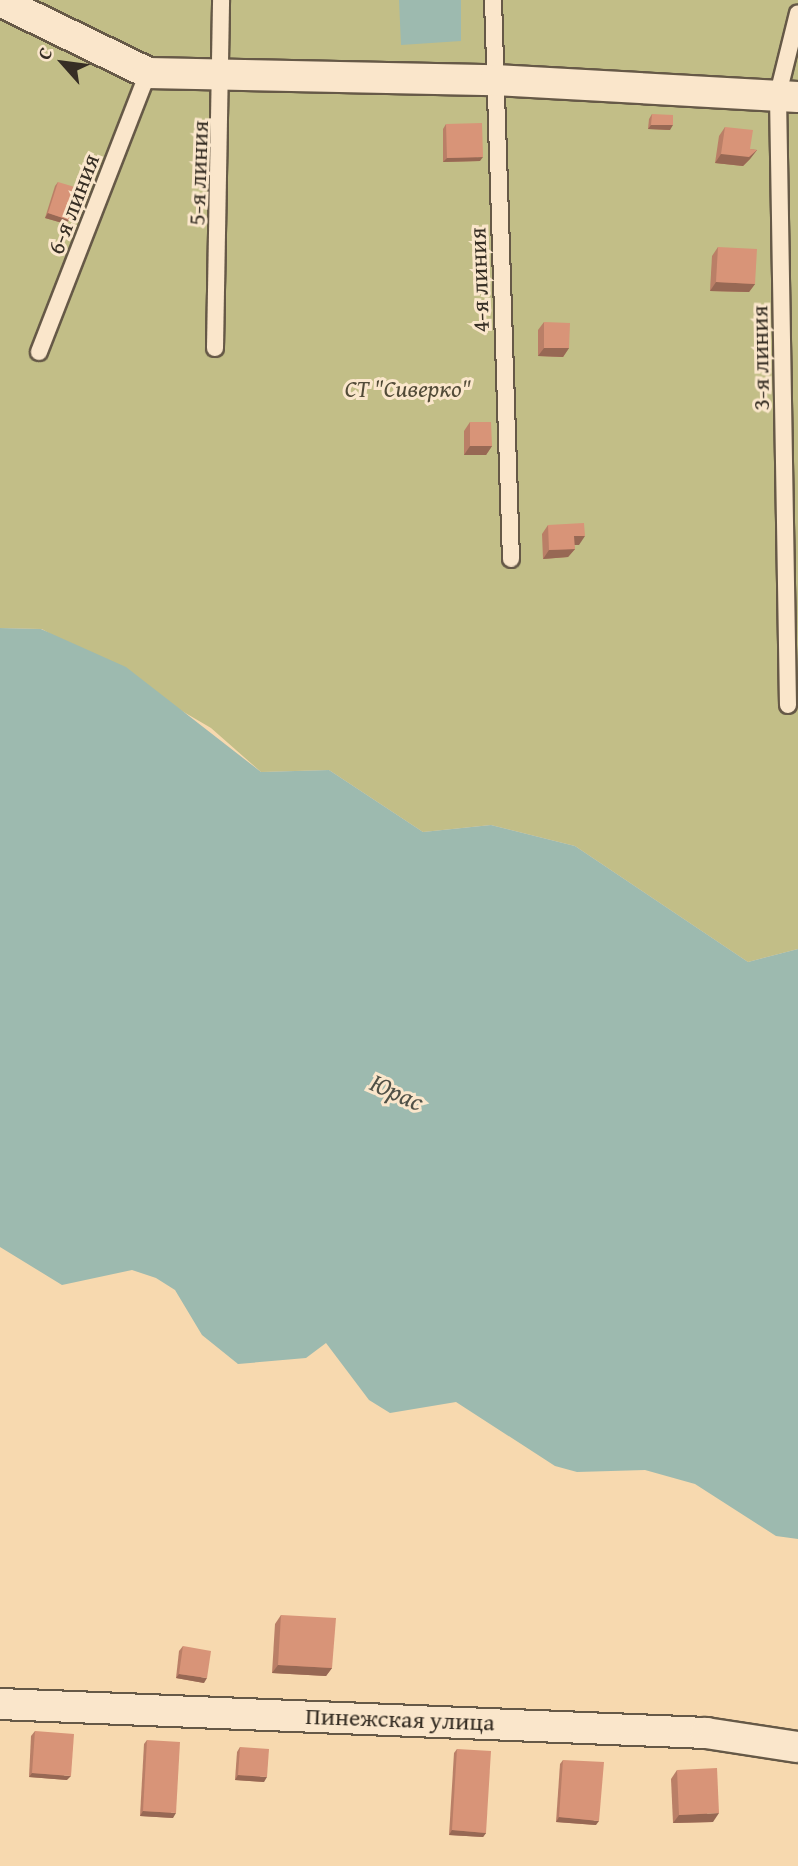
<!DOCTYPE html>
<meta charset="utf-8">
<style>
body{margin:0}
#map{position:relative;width:798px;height:1866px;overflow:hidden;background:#f7d9af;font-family:"Gentium Book Plus",serif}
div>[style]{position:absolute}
.green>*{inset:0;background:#c2be87}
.water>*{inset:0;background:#9dbaaf}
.roads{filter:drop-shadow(2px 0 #665947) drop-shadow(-2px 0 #665947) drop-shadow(0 2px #665947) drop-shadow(0 -2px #665947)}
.service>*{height:16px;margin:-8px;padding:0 8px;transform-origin:8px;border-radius:8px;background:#fae6cb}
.minor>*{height:30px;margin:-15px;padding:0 15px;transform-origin:15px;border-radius:15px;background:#fae6cb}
.wall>*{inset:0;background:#ba7f67}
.shaded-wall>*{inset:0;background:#976854}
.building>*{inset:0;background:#d89478}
span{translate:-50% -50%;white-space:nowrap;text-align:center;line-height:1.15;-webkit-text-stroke:6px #fae6cb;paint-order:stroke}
.street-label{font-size:24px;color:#362e24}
.park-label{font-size:24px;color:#524b38;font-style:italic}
.water-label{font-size:26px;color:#505147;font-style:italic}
.north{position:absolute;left:28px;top:28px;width:70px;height:70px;-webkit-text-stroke:5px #fae6cb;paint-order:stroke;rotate:298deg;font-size:19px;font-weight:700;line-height:28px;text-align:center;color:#362e24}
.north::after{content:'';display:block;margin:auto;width:24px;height:32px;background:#362e24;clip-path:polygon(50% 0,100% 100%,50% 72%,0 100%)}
</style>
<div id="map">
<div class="green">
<i style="clip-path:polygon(0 0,798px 0,798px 949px,748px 962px,575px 846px,491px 825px,423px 832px,329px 770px,261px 772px,211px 728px,42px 629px,0 628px)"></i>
</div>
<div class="water">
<i style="clip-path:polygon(399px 0,461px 0,461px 41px,401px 45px)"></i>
<i style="clip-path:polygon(0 628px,41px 629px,126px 667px,261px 772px,329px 770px,423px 832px,491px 825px,575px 846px,748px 962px,798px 949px,798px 1539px,776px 1536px,695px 1484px,645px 1470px,577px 1472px,555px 1466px,456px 1402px,390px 1413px,369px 1400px,326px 1343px,306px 1358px,238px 1364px,202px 1335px,175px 1290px,156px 1278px,132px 1270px,62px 1285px,0 1247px)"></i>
</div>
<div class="roads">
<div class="service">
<i style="left:493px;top:0;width:559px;rotate:88.16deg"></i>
<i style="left:215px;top:348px;width:348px;rotate:-89deg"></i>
<i style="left:39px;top:352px;width:300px;rotate:-68.7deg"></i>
<i style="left:788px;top:705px;width:611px;rotate:-90.94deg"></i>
<i style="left:778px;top:94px;width:83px;rotate:-76.1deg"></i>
</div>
<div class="minor">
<i style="left:0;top:1px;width:165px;rotate:25.9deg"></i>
<i style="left:148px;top:73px;width:347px;rotate:1.2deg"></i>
<i style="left:495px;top:80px;width:303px;rotate:3.2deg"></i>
<i style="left:0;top:1704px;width:707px;rotate:2.35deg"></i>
<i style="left:706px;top:1733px;width:93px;rotate:8.7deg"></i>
</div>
</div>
<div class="wall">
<i style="clip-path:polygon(652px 114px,670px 130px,648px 129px,649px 119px)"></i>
<i style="clip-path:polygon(446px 124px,480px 161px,443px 162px,443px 129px)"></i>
<i style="clip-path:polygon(725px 127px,750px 149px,757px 150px,750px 159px,743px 166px,715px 163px,719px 136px)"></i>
<i style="clip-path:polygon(58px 182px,69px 220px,66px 224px,45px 218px,55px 186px)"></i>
<i style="clip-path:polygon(718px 247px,755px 284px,749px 292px,710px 291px,712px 256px)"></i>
<i style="clip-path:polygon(544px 322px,569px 348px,563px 357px,538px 356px,538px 330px)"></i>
<i style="clip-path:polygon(470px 422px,492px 446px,486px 455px,464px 455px,464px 431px)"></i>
<i style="clip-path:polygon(548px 525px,579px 545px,574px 545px,575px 549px,568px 557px,543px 559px,542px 534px)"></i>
<i style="clip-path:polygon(281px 1615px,332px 1668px,326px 1676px,272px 1673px,275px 1624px)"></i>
<i style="clip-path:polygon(183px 1646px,204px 1683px,176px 1678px,179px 1651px)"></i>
<i style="clip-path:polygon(35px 1731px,67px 1780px,29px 1777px,31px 1736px)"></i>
<i style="clip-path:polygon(147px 1740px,173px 1818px,140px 1816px,144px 1744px)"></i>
<i style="clip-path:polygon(240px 1747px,264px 1782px,235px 1780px,237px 1752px)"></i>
<i style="clip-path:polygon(457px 1749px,486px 1833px,483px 1837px,449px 1835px,454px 1753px)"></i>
<i style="clip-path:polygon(563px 1760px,596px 1825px,556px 1822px,560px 1764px)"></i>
<i style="clip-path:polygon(677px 1770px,713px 1822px,673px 1823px,671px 1779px)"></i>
</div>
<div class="shaded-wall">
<i style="clip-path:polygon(651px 125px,673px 125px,670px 130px,648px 129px)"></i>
<i style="clip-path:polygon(757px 150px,750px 159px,743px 166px,715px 163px,721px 154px)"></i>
<i style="clip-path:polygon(483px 157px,480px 161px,443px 162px,447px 158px)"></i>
<i style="clip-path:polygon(48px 213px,69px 220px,66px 224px,45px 218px)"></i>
<i style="clip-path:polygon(716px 282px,755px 284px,749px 292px,710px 291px)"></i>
<i style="clip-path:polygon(544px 348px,569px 348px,563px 357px,538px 356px)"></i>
<i style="clip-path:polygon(470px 446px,492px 446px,486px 455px,464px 455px)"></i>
<i style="clip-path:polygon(574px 536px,585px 536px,579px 545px,568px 545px)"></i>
<i style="clip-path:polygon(575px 549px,568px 557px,543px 559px,549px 550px)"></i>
<i style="clip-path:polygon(278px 1665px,332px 1668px,326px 1676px,272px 1673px)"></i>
<i style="clip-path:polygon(179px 1674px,207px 1678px,204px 1683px,176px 1678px)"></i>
<i style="clip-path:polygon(32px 1773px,71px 1776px,67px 1780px,29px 1777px)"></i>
<i style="clip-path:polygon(238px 1775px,267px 1777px,264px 1782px,235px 1780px)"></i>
<i style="clip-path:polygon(143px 1811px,176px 1813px,173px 1818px,140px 1816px)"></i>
<i style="clip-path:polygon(719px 1813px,713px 1822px,673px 1823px,679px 1815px)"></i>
<i style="clip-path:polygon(559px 1817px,599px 1821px,596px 1825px,556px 1822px)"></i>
<i style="clip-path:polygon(452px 1830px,486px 1833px,483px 1837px,449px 1835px)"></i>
</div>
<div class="building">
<i style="clip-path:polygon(652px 114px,673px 115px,673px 125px,651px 125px)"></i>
<i style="clip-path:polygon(482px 123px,483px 157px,447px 158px,446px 124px)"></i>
<i style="clip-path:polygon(725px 127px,753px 130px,750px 149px,757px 150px,749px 157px,721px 154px)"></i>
<i style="clip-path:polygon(58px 182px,78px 188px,69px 220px,48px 213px)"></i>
<i style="clip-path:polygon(718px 247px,757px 249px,755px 284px,716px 282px)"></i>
<i style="clip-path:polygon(544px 322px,570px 323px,569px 348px,544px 348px)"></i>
<i style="clip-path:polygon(470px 422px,491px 422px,492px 446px,470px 446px)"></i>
<i style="clip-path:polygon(584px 523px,585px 536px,574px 536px,575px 549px,549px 550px,548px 525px)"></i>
<i style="clip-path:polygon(281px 1615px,336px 1618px,332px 1668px,278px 1665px)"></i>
<i style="clip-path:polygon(183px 1646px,211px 1651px,207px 1678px,179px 1674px)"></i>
<i style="clip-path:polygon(35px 1731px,74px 1734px,71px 1776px,32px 1773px)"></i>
<i style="clip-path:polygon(147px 1740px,180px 1742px,176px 1813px,143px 1811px)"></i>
<i style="clip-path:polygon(240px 1747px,269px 1749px,267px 1777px,238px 1775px)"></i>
<i style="clip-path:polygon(457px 1749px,491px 1751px,486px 1833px,452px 1830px)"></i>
<i style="clip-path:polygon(563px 1760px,604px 1762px,599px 1821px,559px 1817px)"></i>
<i style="clip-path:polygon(717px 1768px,719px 1813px,679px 1815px,677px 1770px)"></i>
</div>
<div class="street-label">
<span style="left:198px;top:173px;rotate:-88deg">5-я линия</span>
<span style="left:73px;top:204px;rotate:-69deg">6-я линия</span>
<span style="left:479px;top:280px;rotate:-92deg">4-я линия</span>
<span style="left:760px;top:358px;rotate:-91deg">3-я линия</span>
<span style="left:400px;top:1719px;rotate:2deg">Пинежская улица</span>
</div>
<div class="park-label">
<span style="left:408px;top:389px">СТ "Сиверко"</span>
</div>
<div class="water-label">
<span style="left:397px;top:1092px;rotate:24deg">Юрас</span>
</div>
<div class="north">С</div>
</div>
